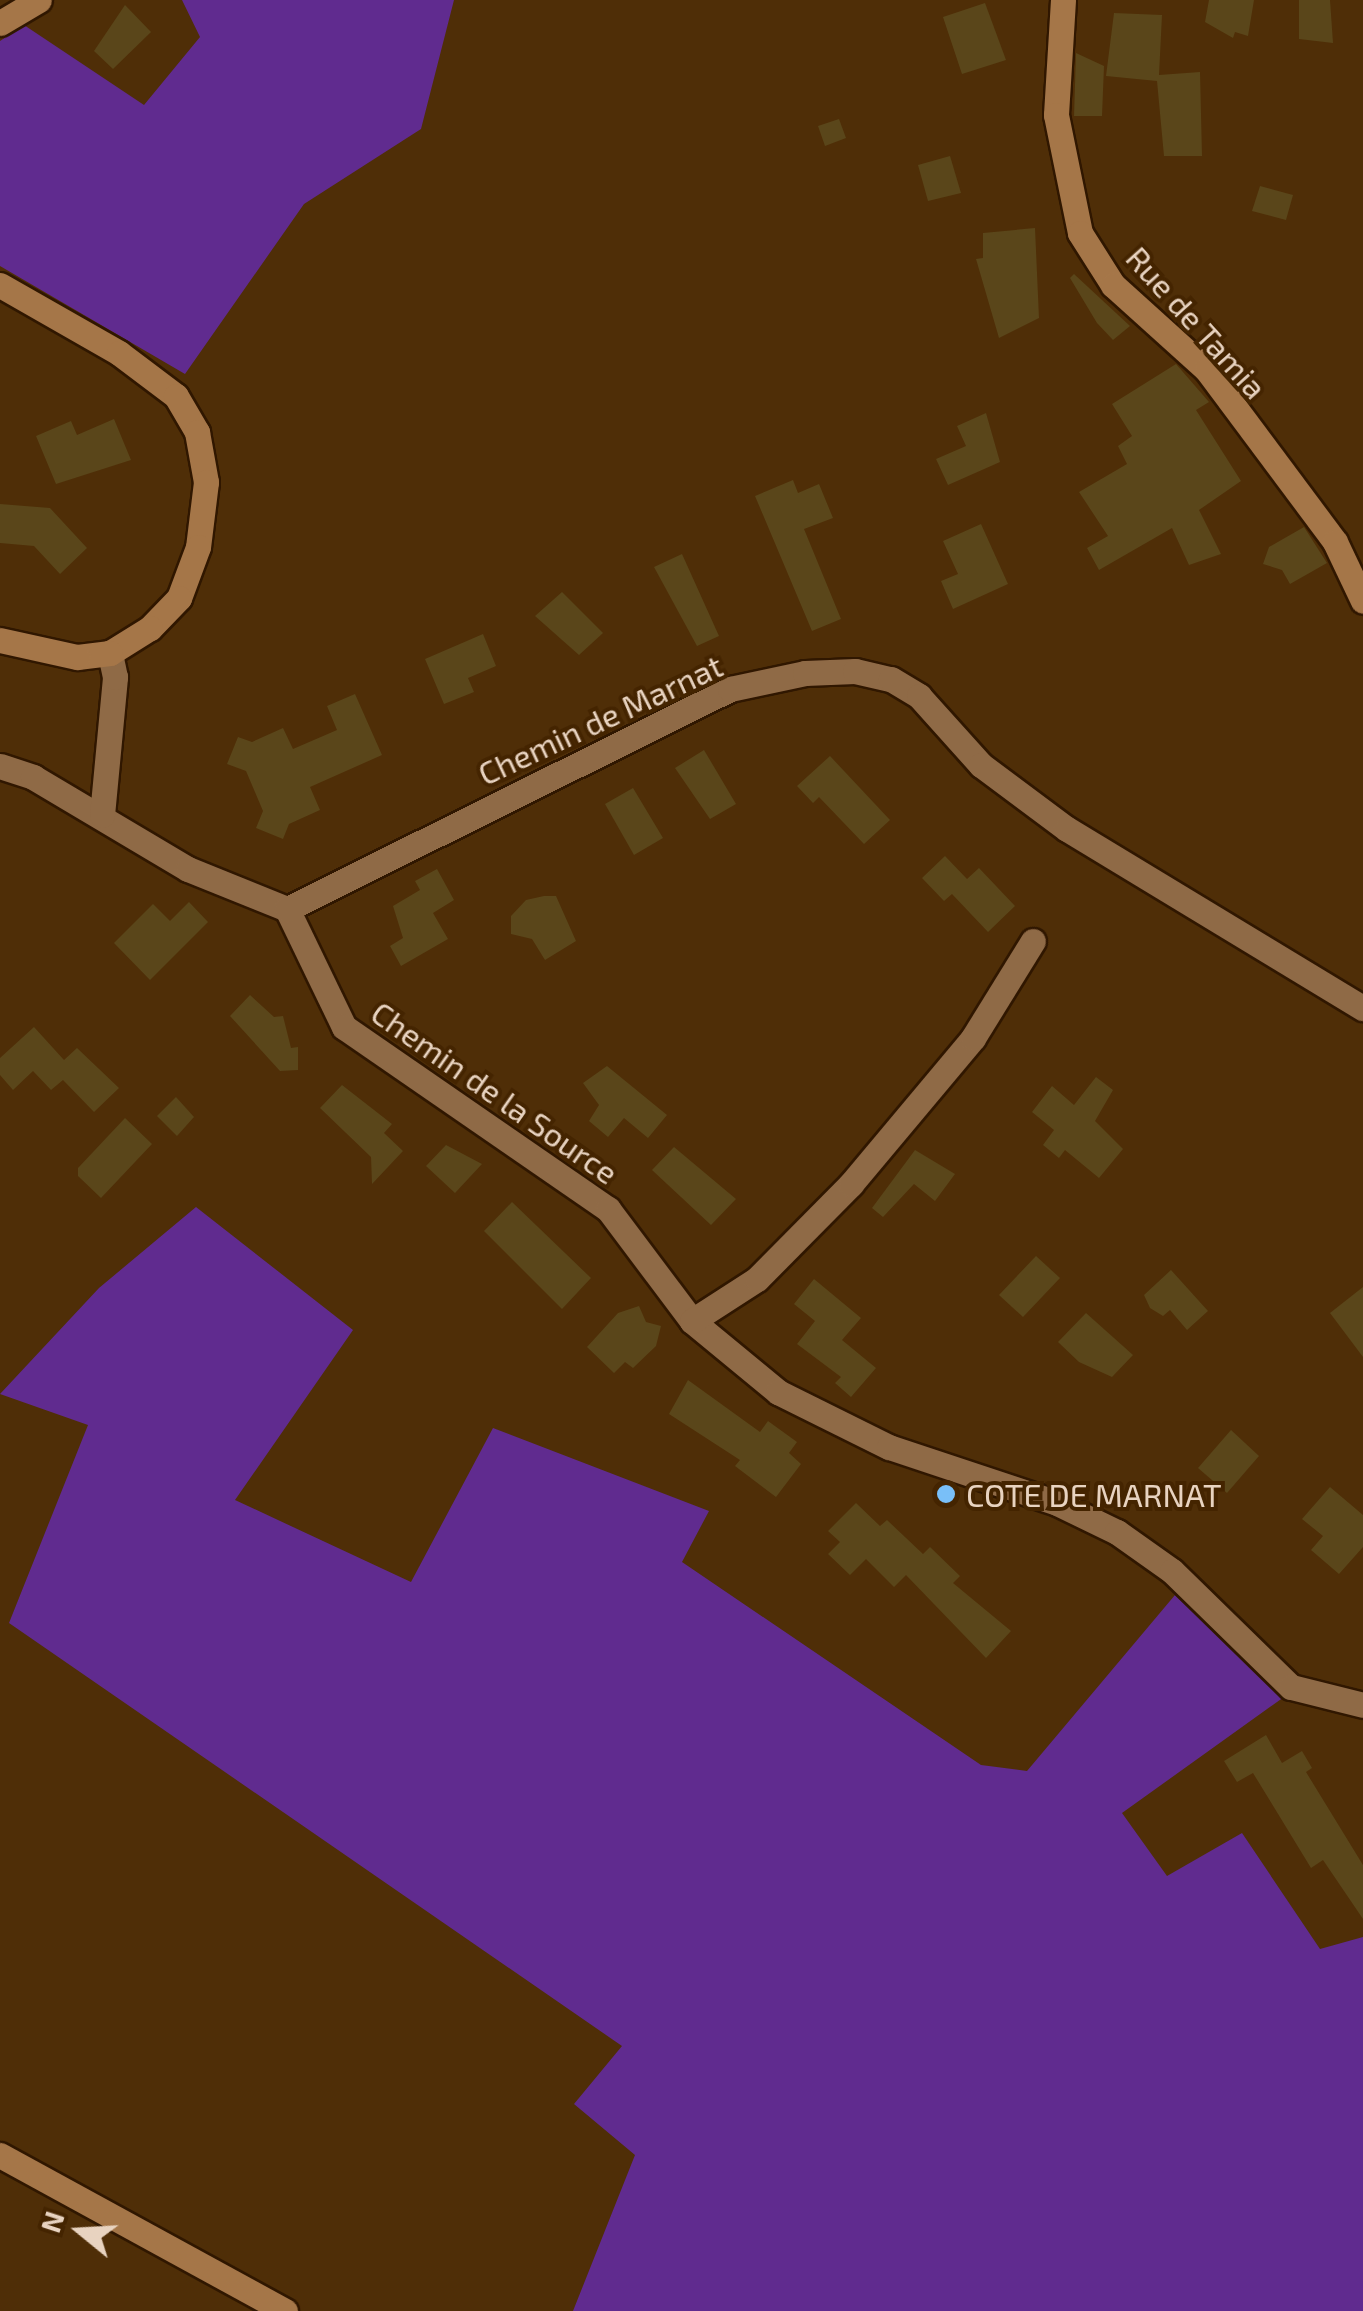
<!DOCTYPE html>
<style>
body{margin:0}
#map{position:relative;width:1363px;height:2311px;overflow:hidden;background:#4f2e07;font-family:"Exo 2",sans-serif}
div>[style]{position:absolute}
.green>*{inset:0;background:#602b8f}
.building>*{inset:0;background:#5a461a}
.roads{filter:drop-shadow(2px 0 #301700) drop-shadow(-2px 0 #301700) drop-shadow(0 2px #301700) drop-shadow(0 -2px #301700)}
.street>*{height:25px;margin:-12.5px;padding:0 12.5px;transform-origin:12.5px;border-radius:12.5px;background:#8f6a46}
.secondary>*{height:25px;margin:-12.5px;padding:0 12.5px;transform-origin:12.5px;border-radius:12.5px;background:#a57648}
.dots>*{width:28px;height:28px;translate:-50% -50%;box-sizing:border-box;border:5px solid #442400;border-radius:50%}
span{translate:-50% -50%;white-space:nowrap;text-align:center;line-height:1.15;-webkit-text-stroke:8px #442400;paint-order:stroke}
.street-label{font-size:32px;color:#e8d3c0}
.poi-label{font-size:32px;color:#e8d3c0}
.left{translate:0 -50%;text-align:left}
.north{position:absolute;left:30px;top:2181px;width:100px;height:100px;-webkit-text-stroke:8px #442400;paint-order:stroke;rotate:288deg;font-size:28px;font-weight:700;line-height:40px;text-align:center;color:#e8d3c0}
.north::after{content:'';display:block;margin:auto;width:35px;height:45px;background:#e8d3c0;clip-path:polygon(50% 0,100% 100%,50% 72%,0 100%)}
</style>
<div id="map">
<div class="green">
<i style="clip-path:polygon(182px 0,454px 0,421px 129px,304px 204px,185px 374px,0 266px,0 41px,24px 25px,144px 105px,200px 37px)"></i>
<i style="clip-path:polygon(196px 1207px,353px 1330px,235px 1500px,411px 1582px,493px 1428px,709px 1511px,682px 1562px,981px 1765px,1027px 1771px,1175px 1595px,1284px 1697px,1122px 1813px,1167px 1876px,1242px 1833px,1320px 1949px,1363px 1937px,1363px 2311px,573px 2311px,635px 2155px,574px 2104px,622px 2046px,9px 1623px,88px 1425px,0 1394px,99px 1288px)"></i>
</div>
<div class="building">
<i style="clip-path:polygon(1209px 0,1254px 0,1248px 36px,1235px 32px,1233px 38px,1205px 22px)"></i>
<i style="clip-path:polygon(1299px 0,1330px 0,1333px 43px,1299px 39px)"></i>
<i style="clip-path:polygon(985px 3px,1006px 60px,962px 74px,943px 17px)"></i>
<i style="clip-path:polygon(125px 5px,151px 32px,113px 69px,94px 51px)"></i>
<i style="clip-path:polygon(1114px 13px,1162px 15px,1159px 75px,1200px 72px,1202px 156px,1164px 156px,1157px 81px,1106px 76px)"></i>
<i style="clip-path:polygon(1076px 53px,1104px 66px,1102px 116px,1074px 116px)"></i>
<i style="clip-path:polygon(839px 119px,846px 138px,825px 146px,818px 126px)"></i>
<i style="clip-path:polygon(950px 156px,961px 193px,928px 201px,918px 165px)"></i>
<i style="clip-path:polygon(1260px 186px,1293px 195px,1286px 220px,1252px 211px)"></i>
<i style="clip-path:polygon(1035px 228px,1039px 318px,999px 338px,976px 259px,983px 258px,983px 233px)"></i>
<i style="clip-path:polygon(1074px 274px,1130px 326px,1113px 340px,1097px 323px,1070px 278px)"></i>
<i style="clip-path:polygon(1176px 364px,1209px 402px,1196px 410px,1241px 481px,1199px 510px,1221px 554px,1189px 565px,1172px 528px,1099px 570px,1087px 548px,1108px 536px,1079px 492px,1127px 464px,1118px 446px,1132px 436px,1112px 404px)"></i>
<i style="clip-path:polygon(986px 413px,1000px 462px,948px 485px,936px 459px,966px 446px,957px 426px)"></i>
<i style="clip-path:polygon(114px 419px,131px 460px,56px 484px,36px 436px,71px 421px,77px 435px)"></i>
<i style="clip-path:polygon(793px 480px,798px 493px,819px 484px,833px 518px,804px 529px,841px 619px,812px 631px,755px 496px)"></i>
<i style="clip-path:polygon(0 504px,50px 508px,87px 548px,60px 574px,34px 546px,0 543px)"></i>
<i style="clip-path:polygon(981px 524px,1008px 584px,953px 609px,941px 581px,958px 574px,943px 541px)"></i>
<i style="clip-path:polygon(1304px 527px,1327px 563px,1290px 584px,1282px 570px,1263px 564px,1269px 547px)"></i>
<i style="clip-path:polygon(682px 554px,719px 636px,697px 646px,654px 567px)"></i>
<i style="clip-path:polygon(562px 592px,603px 633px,579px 655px,535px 616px)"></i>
<i style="clip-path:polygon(483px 634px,496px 666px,468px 678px,474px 692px,444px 704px,425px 659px)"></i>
<i style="clip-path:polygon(355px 694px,382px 755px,310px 787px,320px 810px,289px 824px,283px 839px,256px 828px,263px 811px,246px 771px,227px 764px,238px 737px,252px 742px,283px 728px,293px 749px,337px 730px,327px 706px)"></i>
<i style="clip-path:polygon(704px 750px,736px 804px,710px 819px,675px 768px)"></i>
<i style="clip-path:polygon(830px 756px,890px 820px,864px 844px,819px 797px,813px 803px,797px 786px)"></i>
<i style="clip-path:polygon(633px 788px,663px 838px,634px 855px,605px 804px)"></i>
<i style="clip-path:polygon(945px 856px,967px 879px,979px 868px,1015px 906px,988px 932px,952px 894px,944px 901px,922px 878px)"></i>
<i style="clip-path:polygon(437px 869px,454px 900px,433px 913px,448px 939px,401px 966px,390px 946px,403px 938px,393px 906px,420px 890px,415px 881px)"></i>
<i style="clip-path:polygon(544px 896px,556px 896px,576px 941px,545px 960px,532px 939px,511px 934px,511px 916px,526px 900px)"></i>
<i style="clip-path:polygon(189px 902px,208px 922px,150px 980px,114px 943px,153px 904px,170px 921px)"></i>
<i style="clip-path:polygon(250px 995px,274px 1017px,283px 1016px,291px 1048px,298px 1047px,298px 1070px,280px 1071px,230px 1016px)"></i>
<i style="clip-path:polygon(34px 1027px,64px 1060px,77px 1048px,119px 1088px,94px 1112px,63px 1080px,51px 1090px,33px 1071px,13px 1090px,0 1075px,0 1058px)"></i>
<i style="clip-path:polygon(607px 1066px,667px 1115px,648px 1138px,624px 1118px,608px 1137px,589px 1121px,599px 1105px,583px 1083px)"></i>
<i style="clip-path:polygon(1096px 1077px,1113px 1090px,1095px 1121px,1123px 1149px,1099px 1178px,1065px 1150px,1059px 1158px,1043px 1145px,1054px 1130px,1032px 1112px,1052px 1086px,1074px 1105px)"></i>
<i style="clip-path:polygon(342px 1085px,392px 1124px,384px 1133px,403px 1151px,372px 1184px,371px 1157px,320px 1108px)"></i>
<i style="clip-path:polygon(176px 1097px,194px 1117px,177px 1136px,157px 1116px)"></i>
<i style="clip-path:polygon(125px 1118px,152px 1144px,101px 1198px,78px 1176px,78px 1168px)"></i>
<i style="clip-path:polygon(446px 1145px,482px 1164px,455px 1193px,426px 1166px)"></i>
<i style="clip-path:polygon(674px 1147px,736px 1199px,711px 1225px,652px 1170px)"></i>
<i style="clip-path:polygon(915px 1150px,955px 1174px,935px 1201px,914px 1184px,883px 1217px,872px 1208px)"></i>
<i style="clip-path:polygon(512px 1202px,591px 1278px,562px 1309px,484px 1231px)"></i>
<i style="clip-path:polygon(1036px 1256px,1060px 1278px,1023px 1317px,999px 1295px)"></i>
<i style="clip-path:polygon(1171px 1270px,1208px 1311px,1187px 1330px,1170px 1310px,1163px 1316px,1150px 1308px,1144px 1295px)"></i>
<i style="clip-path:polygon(814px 1279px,861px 1318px,842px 1340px,876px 1368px,851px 1397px,835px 1383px,841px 1377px,797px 1344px,815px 1321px,794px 1304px)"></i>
<i style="clip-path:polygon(1363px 1287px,1363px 1357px,1330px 1313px)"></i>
<i style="clip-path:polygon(639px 1306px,646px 1322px,661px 1326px,656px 1346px,633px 1368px,625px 1362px,614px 1373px,587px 1347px,618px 1313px)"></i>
<i style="clip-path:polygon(1086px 1313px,1133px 1355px,1112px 1377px,1079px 1362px,1058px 1342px)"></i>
<i style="clip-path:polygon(688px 1380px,760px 1432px,768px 1421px,797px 1442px,789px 1453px,801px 1464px,776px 1497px,735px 1466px,740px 1460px,669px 1414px)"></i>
<i style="clip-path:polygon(1231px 1430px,1259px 1456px,1227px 1493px,1198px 1468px)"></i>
<i style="clip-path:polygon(1330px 1487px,1363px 1515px,1363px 1547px,1339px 1574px,1311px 1550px,1323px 1536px,1302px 1519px)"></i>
<i style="clip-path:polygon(856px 1503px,880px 1526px,887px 1520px,923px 1554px,930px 1547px,960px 1576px,953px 1583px,1011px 1631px,986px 1658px,906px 1575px,894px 1587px,866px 1559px,850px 1575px,828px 1554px,840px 1542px,828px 1531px)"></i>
<i style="clip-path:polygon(1266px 1735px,1282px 1763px,1302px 1751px,1312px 1768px,1306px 1772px,1363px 1865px,1363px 1919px,1323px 1860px,1311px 1868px,1253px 1773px,1237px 1782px,1224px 1761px)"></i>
</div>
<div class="roads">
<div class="street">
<i style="left:0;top:766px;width:35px;rotate:18deg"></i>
<i style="left:33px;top:777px;width:180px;rotate:30.7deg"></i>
<i style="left:188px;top:869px;width:107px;rotate:22deg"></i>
<i style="left:102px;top:815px;width:139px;rotate:-84.6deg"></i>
<i style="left:115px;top:677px;width:25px;rotate:-102deg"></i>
<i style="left:287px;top:909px;width:131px;rotate:64.2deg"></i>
<i style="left:344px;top:1027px;width:321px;rotate:34.6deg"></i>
<i style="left:608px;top:1209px;width:140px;rotate:53.1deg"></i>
<i style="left:692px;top:1321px;width:112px;rotate:39.5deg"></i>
<i style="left:778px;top:1392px;width:124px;rotate:26.4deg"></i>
<i style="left:889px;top:1447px;width:177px;rotate:18.4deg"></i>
<i style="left:1057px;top:1503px;width:67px;rotate:25.8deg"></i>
<i style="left:1117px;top:1532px;width:67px;rotate:35.3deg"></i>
<i style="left:1172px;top:1571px;width:166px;rotate:44.3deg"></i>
<i style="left:1291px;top:1687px;width:74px;rotate:14deg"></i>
<i style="left:287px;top:909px;width:495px;rotate:-26.4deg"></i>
<i style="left:730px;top:689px;width:77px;rotate:-12deg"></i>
<i style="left:805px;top:673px;width:50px;rotate:-2.3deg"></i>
<i style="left:855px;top:671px;width:37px;rotate:13deg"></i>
<i style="left:891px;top:679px;width:33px;rotate:31deg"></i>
<i style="left:919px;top:696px;width:93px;rotate:48.1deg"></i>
<i style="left:981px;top:765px;width:107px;rotate:36.7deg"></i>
<i style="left:1067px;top:829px;width:346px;rotate:31.2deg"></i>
<i style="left:692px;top:1321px;width:77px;rotate:-32.9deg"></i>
<i style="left:757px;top:1279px;width:134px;rotate:-45.3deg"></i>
<i style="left:851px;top:1184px;width:190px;rotate:-50.1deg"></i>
<i style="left:973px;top:1038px;width:114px;rotate:-58.3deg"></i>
</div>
<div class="secondary">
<i style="left:1063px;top:0;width:115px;rotate:93.5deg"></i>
<i style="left:1056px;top:115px;width:120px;rotate:78.5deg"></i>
<i style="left:1080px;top:233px;width:62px;rotate:57.6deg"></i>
<i style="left:1113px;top:285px;width:127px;rotate:42.1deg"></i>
<i style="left:1207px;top:370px;width:214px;rotate:53.3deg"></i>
<i style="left:1335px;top:542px;width:65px;rotate:64.6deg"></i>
<i style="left:0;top:23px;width:45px;rotate:-30.5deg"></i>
<i style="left:0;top:285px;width:137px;rotate:29.7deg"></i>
<i style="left:119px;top:353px;width:71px;rotate:37deg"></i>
<i style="left:176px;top:396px;width:42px;rotate:59.7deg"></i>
<i style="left:197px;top:432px;width:51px;rotate:79.8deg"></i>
<i style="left:206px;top:482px;width:65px;rotate:97deg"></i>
<i style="left:198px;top:547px;width:54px;rotate:110.4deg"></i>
<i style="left:179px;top:598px;width:42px;rotate:134deg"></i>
<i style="left:150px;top:628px;width:47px;rotate:148deg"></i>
<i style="left:110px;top:653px;width:33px;rotate:173deg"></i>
<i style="left:77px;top:657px;width:79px;rotate:-167.6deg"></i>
<i style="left:0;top:2155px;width:325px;rotate:28.7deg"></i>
</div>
</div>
<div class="dots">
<i style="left:946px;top:1494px;background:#79bff8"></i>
</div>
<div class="street-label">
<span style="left:1197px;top:322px;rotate:48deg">Rue de Tamia</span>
<span style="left:600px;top:719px;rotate:-25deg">Chemin de Marnat</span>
<span style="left:495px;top:1092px;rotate:35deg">Chemin de la Source</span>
</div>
<div class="poi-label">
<span class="left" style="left:966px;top:1494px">COTE DE MARNAT</span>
</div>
<div class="north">N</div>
</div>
